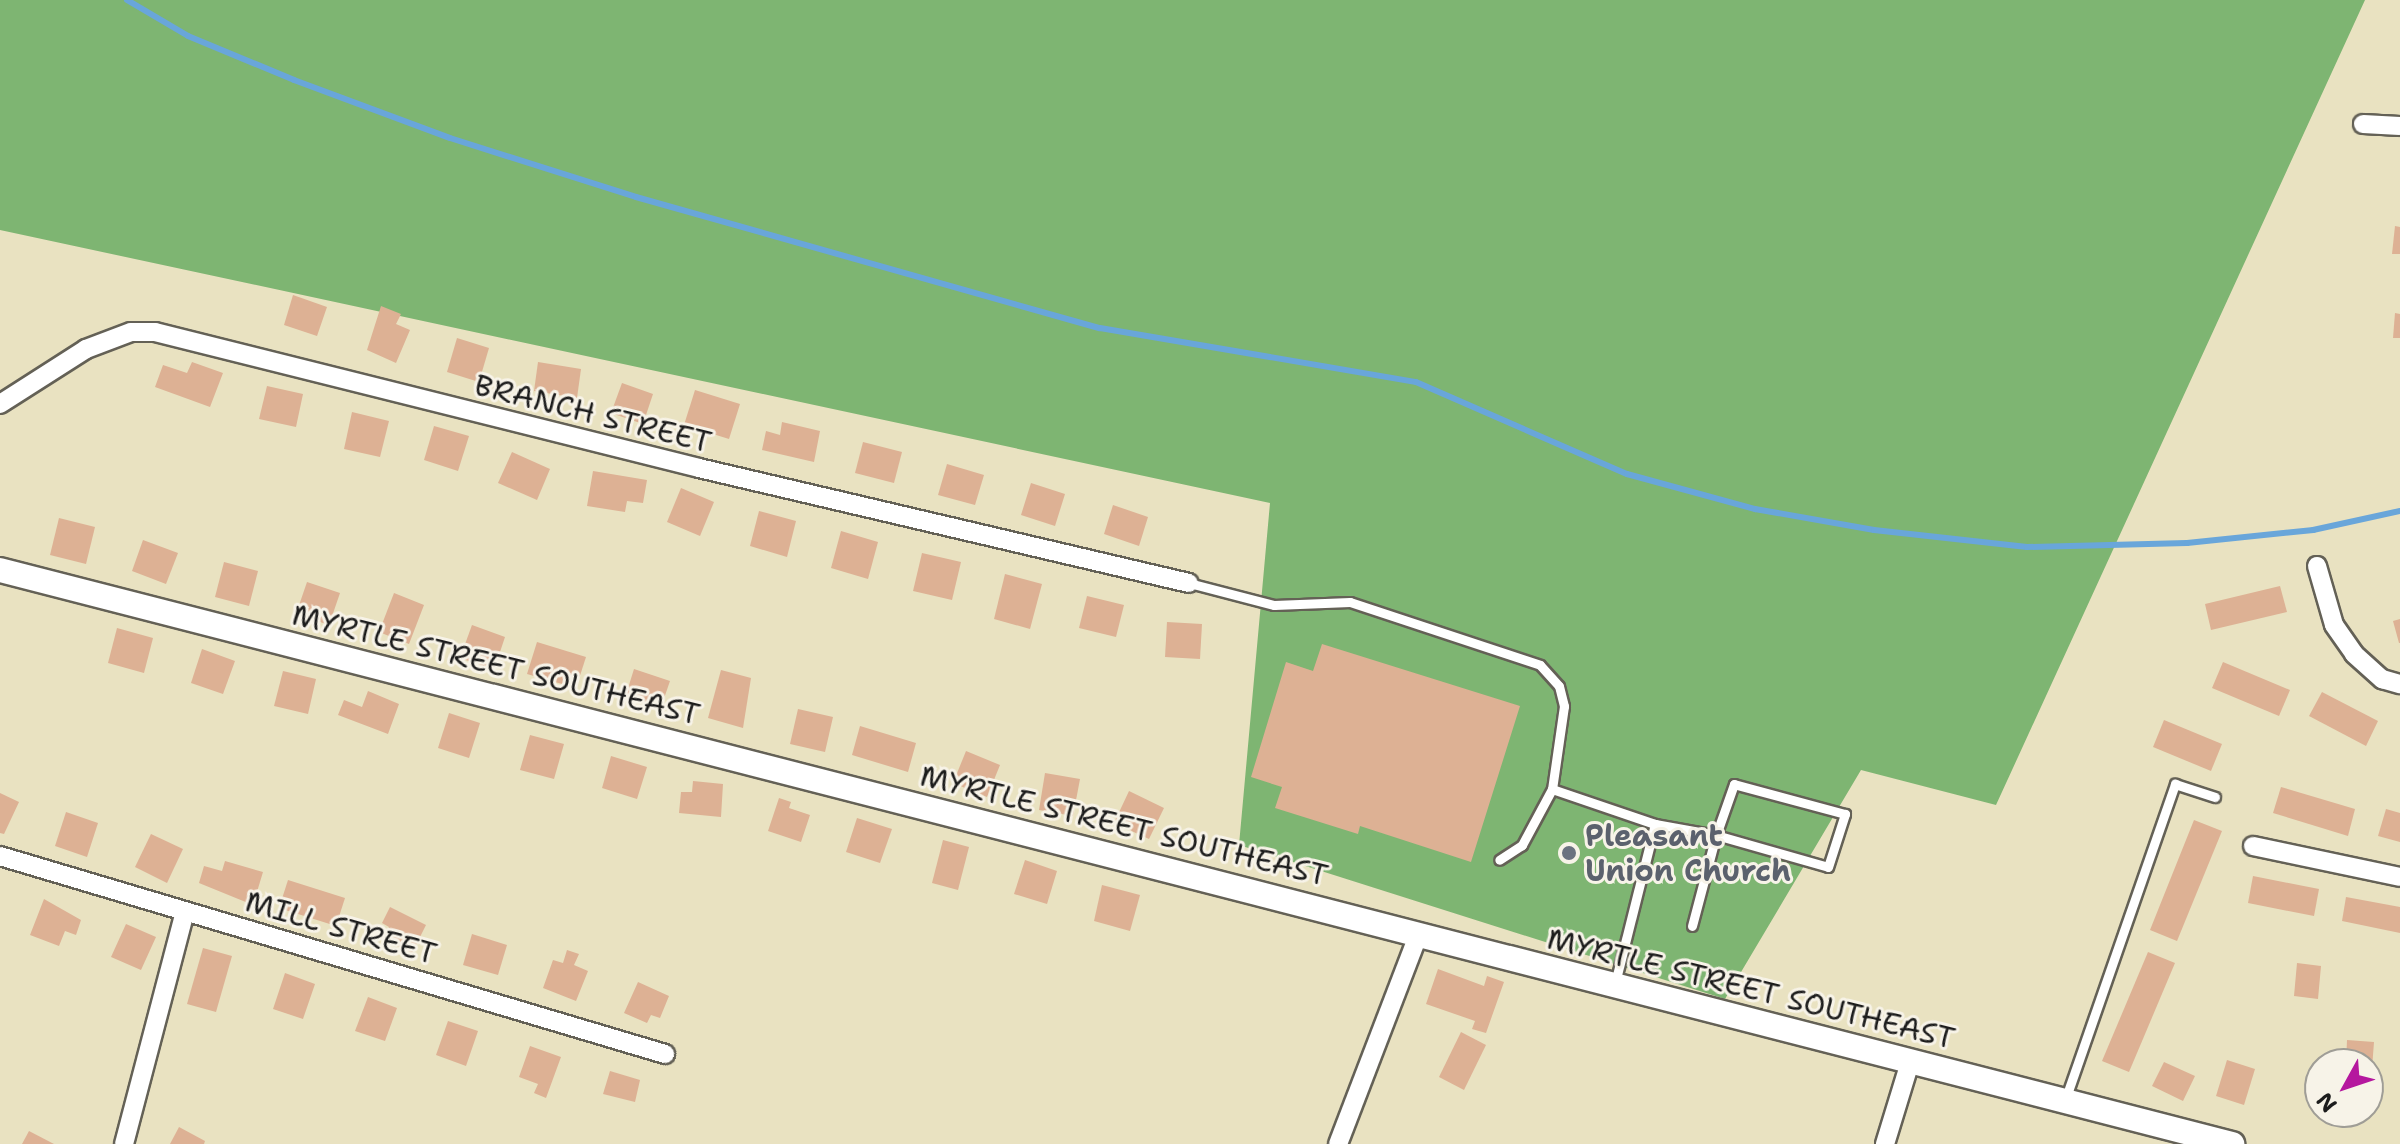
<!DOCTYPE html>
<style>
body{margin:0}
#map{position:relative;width:2400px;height:1144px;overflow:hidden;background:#e9e2c1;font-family:"Shantell Sans",sans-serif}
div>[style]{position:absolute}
.forest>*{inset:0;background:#7eb572}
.stream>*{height:6px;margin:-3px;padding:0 3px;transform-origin:3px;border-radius:3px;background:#69a6da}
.building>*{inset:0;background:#ddb194}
.roads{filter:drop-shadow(2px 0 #646156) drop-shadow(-2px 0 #646156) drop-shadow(0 2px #646156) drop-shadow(0 -2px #646156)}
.service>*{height:9px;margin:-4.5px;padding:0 4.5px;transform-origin:4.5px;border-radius:4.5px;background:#fff}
.minor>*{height:18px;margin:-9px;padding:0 9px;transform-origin:9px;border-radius:9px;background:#fff}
.tertiary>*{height:24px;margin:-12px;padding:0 12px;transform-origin:12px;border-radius:12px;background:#fff}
.dots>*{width:22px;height:22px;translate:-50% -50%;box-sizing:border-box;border:4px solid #f7f3e8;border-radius:50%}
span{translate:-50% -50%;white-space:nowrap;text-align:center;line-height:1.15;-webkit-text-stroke:6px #f7f3e8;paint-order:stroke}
.street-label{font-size:30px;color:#1c1c1c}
.worship-label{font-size:30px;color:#5b616d;font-weight:700}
.left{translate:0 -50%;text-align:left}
.north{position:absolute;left:2304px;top:1048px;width:80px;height:80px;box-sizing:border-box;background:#f7f3e8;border:2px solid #9f9d96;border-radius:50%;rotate:230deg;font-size:22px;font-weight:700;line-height:32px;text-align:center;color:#1c1c1c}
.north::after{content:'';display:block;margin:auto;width:28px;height:36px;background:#b5179e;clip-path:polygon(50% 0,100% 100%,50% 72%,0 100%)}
</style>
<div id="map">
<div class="forest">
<i style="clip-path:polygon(0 0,2365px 0,1996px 805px,1861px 770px,1725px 999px,1239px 845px,1270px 503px,0 230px)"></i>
</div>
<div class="stream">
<i style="left:127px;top:0;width:71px;rotate:30.5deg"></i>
<i style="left:188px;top:36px;width:115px;rotate:22.5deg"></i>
<i style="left:294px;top:80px;width:166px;rotate:20.4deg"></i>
<i style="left:450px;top:138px;width:195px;rotate:17.6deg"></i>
<i style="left:636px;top:197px;width:482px;rotate:15.8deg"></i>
<i style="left:1100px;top:328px;width:321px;rotate:9.7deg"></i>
<i style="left:1416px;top:382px;width:230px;rotate:23.6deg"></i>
<i style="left:1627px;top:474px;width:133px;rotate:15.3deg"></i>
<i style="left:1755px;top:509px;width:121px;rotate:10deg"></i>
<i style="left:1874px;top:530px;width:154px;rotate:6.3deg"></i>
<i style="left:2027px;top:547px;width:160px;rotate:-1.4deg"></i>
<i style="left:2187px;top:543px;width:127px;rotate:-5.9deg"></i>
<i style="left:2313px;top:530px;width:89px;rotate:-12.3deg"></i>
</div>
<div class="building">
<i style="clip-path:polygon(2395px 226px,2400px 227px,2400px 254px,2392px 254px)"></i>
<i style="clip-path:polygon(293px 295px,327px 307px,317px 336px,284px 325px)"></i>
<i style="clip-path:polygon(381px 306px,401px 314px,396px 324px,410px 330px,396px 363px,367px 350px)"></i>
<i style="clip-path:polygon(2395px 313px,2400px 314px,2400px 338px,2393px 338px)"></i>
<i style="clip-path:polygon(457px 338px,489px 348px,479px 382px,447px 372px)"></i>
<i style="clip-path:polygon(192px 362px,223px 373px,210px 407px,155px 387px,163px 365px,187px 373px)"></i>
<i style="clip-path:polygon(538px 362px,581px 369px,577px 398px,534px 391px)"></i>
<i style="clip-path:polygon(622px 383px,653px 394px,643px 424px,611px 413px)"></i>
<i style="clip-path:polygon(267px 386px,303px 394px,296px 427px,259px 419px)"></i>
<i style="clip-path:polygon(695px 390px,740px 404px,729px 439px,684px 425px)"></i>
<i style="clip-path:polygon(352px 412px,389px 421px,380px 457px,344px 449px)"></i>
<i style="clip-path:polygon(782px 422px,820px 431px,814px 462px,762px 450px,766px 431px,780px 435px)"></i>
<i style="clip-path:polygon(434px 426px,469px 436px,458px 471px,424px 460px)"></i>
<i style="clip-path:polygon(863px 442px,902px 452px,894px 483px,855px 473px)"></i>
<i style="clip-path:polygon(512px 452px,550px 469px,537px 500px,498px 483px)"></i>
<i style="clip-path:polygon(947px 464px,984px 475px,975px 505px,938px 495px)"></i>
<i style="clip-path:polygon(593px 471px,647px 480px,643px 503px,627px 501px,625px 512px,587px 506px)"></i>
<i style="clip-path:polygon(1031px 483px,1065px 494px,1055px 526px,1021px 515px)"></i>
<i style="clip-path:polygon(681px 488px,714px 502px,700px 536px,667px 522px)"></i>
<i style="clip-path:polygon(1113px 505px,1148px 517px,1139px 546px,1104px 534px)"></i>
<i style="clip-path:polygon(759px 511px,796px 521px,787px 557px,750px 546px)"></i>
<i style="clip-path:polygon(59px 518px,95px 527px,86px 564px,50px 555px)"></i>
<i style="clip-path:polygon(841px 531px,878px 542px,868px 579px,831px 568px)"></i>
<i style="clip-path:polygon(143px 540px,178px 553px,166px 584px,132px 571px)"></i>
<i style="clip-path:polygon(922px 553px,961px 562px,952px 600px,913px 591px)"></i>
<i style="clip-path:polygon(224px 562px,258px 571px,249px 606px,215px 597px)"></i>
<i style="clip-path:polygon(1005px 574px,1042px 584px,1030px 629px,994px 619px)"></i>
<i style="clip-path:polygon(307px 582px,340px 593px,329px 625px,296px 614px)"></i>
<i style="clip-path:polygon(2280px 586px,2287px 612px,2211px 630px,2205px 604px)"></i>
<i style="clip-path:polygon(394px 593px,424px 605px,409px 644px,379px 632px)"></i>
<i style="clip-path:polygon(1087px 596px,1124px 605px,1116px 637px,1079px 628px)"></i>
<i style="clip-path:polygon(2400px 619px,2400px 643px,2399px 643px,2393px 621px)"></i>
<i style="clip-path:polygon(1167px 622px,1202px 624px,1200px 659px,1165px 657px)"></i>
<i style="clip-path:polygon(472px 625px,505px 637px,494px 670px,460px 658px)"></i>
<i style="clip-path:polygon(117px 628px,153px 638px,144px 673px,108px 663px)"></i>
<i style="clip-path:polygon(537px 642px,586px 657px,576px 688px,527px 674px)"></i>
<i style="clip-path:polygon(1322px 644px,1520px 706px,1471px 862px,1360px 826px,1358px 834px,1275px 808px,1282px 787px,1251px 777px,1286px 662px,1313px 671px)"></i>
<i style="clip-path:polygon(202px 649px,235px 661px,223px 694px,191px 683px)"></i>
<i style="clip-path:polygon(2223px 662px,2290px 690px,2279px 716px,2212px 688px)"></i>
<i style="clip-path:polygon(634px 669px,670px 681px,660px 710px,625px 698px)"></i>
<i style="clip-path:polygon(721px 670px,751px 678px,743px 728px,708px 718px)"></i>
<i style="clip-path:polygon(283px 671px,316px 679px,308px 714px,274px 706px)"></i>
<i style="clip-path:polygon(368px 691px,399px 704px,388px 734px,338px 715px,344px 700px,362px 707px)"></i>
<i style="clip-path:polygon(2322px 692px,2378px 721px,2366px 746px,2309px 716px)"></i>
<i style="clip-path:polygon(798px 709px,833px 717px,825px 752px,790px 744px)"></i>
<i style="clip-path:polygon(449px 713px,480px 723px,469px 758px,438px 748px)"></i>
<i style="clip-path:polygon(2164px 720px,2222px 744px,2211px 771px,2153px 747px)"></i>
<i style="clip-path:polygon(860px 726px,916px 743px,908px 772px,852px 755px)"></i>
<i style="clip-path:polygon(530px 735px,564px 744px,554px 779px,520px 770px)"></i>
<i style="clip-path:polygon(966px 751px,1000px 765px,987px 797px,953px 783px)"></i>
<i style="clip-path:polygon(611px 756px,647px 767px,637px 799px,602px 788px)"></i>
<i style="clip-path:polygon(1045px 773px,1080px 779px,1073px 816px,1039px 810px)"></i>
<i style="clip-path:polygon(693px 781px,723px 784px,721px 817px,679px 813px,681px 792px,692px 792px)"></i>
<i style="clip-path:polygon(2281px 787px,2355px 809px,2348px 836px,2273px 813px)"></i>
<i style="clip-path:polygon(1129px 791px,1164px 808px,1149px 839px,1114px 823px)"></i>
<i style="clip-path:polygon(0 793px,19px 802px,4px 834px,0 833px)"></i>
<i style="clip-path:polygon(779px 798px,791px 802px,789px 808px,810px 815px,801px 842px,768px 831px)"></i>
<i style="clip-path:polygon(2386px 809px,2400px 813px,2400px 842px,2378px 836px)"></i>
<i style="clip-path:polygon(66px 812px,98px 823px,87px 857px,55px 846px)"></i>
<i style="clip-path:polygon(857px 818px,892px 829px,880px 863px,846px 852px)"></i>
<i style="clip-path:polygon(2194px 820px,2222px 831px,2177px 941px,2150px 930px)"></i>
<i style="clip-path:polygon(151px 834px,183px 849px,167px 883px,135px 867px)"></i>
<i style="clip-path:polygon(943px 840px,969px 847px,958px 890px,932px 883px)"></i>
<i style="clip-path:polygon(1025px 860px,1057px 871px,1047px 904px,1014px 894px)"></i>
<i style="clip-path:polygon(225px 861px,263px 872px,253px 905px,199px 883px,204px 866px,222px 871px)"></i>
<i style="clip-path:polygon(2253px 876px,2319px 889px,2314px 916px,2248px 903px)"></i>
<i style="clip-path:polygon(288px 880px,345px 898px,336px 926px,279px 908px)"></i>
<i style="clip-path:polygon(1102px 885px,1140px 895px,1130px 931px,1094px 921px)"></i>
<i style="clip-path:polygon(2346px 897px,2400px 907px,2400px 933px,2342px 921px)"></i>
<i style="clip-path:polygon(44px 899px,81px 920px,76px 935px,65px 931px,59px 946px,30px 935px)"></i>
<i style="clip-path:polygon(390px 907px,426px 925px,412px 953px,383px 939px,389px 927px,382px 923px)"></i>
<i style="clip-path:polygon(126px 924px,156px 937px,141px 970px,111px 957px)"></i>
<i style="clip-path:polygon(472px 934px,507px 945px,498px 975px,463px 965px)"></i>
<i style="clip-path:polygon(203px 948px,232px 956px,216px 1012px,187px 1004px)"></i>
<i style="clip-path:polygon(567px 950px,579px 954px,574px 965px,588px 971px,576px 1001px,543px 988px,553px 960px,563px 963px)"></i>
<i style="clip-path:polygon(2148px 952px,2175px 963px,2129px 1072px,2102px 1061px)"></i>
<i style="clip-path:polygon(2297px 963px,2321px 966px,2318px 999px,2294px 996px)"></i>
<i style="clip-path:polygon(1438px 969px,1484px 986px,1487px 976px,1504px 982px,1486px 1033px,1472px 1029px,1475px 1021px,1426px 1004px)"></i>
<i style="clip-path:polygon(285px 973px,315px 984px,303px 1019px,273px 1009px)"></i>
<i style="clip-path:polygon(638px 982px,669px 996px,660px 1018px,651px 1015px,647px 1023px,624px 1013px)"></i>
<i style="clip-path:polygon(368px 997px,397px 1008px,385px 1041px,355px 1031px)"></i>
<i style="clip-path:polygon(448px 1021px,478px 1031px,466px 1066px,436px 1055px)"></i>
<i style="clip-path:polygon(1461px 1032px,1486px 1045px,1464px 1090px,1439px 1077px)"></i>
<i style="clip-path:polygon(2347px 1040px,2374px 1042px,2371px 1082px,2368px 1064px,2346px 1064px)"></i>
<i style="clip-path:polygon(530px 1046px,561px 1057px,546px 1098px,534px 1093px,538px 1084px,519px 1077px)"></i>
<i style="clip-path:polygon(2227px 1060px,2255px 1069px,2244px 1105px,2216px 1096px)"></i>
<i style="clip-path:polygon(2164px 1062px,2195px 1076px,2183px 1101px,2152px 1086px)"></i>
<i style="clip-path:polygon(610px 1071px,640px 1080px,635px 1102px,603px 1094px)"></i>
<i style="clip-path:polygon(179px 1127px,205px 1141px,204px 1144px,170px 1144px)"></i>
<i style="clip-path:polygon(29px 1131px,54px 1144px,22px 1144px)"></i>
</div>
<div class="roads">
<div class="service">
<i style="left:1189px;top:583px;width:88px;rotate:14.5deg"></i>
<i style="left:1274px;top:605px;width:76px;rotate:-2.3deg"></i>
<i style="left:1350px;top:602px;width:200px;rotate:18.3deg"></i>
<i style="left:1540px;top:665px;width:28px;rotate:48deg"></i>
<i style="left:1559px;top:686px;width:21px;rotate:76deg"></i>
<i style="left:1564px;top:706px;width:84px;rotate:98.2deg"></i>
<i style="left:1552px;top:789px;width:64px;rotate:118.2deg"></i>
<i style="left:1522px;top:845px;width:27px;rotate:147deg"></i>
<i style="left:1552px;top:789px;width:109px;rotate:18.8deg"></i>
<i style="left:1655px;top:824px;width:62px;rotate:10.2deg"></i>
<i style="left:1716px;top:835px;width:116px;rotate:15.9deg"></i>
<i style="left:1828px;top:867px;width:56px;rotate:-72.2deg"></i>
<i style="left:1845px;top:814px;width:115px;rotate:-164.9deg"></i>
<i style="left:1734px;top:784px;width:54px;rotate:109.4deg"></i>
<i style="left:1716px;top:835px;width:94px;rotate:104.8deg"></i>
<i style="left:1615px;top:983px;width:164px;rotate:-75.9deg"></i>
<i style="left:2065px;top:1100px;width:335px;rotate:-70.8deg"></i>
<i style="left:2175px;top:784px;width:42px;rotate:18deg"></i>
</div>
<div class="minor">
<i style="left:2363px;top:124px;width:37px;rotate:3deg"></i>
<i style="left:0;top:404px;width:102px;rotate:-32.6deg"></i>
<i style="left:86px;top:349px;width:48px;rotate:-20.7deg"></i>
<i style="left:131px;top:332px;width:24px"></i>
<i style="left:155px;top:332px;width:561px;rotate:14.04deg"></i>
<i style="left:699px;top:468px;width:503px;rotate:13.21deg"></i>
<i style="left:2317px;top:566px;width:61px;rotate:73.9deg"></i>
<i style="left:2334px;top:625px;width:35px;rotate:55deg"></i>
<i style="left:2354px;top:654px;width:38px;rotate:42deg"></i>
<i style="left:2382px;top:679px;width:19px;rotate:16deg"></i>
<i style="left:2253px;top:846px;width:150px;rotate:11.9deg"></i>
<i style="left:0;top:856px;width:694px;rotate:16.58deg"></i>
<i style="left:124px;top:1144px;width:240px;rotate:-75.3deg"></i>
<i style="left:1338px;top:1144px;width:223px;rotate:-69deg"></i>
<i style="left:1885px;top:1144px;width:86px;rotate:-73deg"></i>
</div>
<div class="tertiary">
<i style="left:0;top:570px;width:2305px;rotate:14.42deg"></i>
</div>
</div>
<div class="dots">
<i style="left:1569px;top:853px;background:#6b7280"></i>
</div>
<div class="street-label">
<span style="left:593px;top:414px;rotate:14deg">BRANCH STREET</span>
<span style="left:496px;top:665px;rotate:14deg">MYRTLE STREET SOUTHEAST</span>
<span style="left:1124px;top:826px;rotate:14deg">MYRTLE STREET SOUTHEAST</span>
<span style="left:341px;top:928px;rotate:16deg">MILL STREET</span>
<span style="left:1751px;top:989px;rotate:14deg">MYRTLE STREET SOUTHEAST</span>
</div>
<div class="worship-label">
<span class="left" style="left:1585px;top:853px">Pleasant<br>Union Church</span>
</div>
<div class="north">N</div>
</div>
